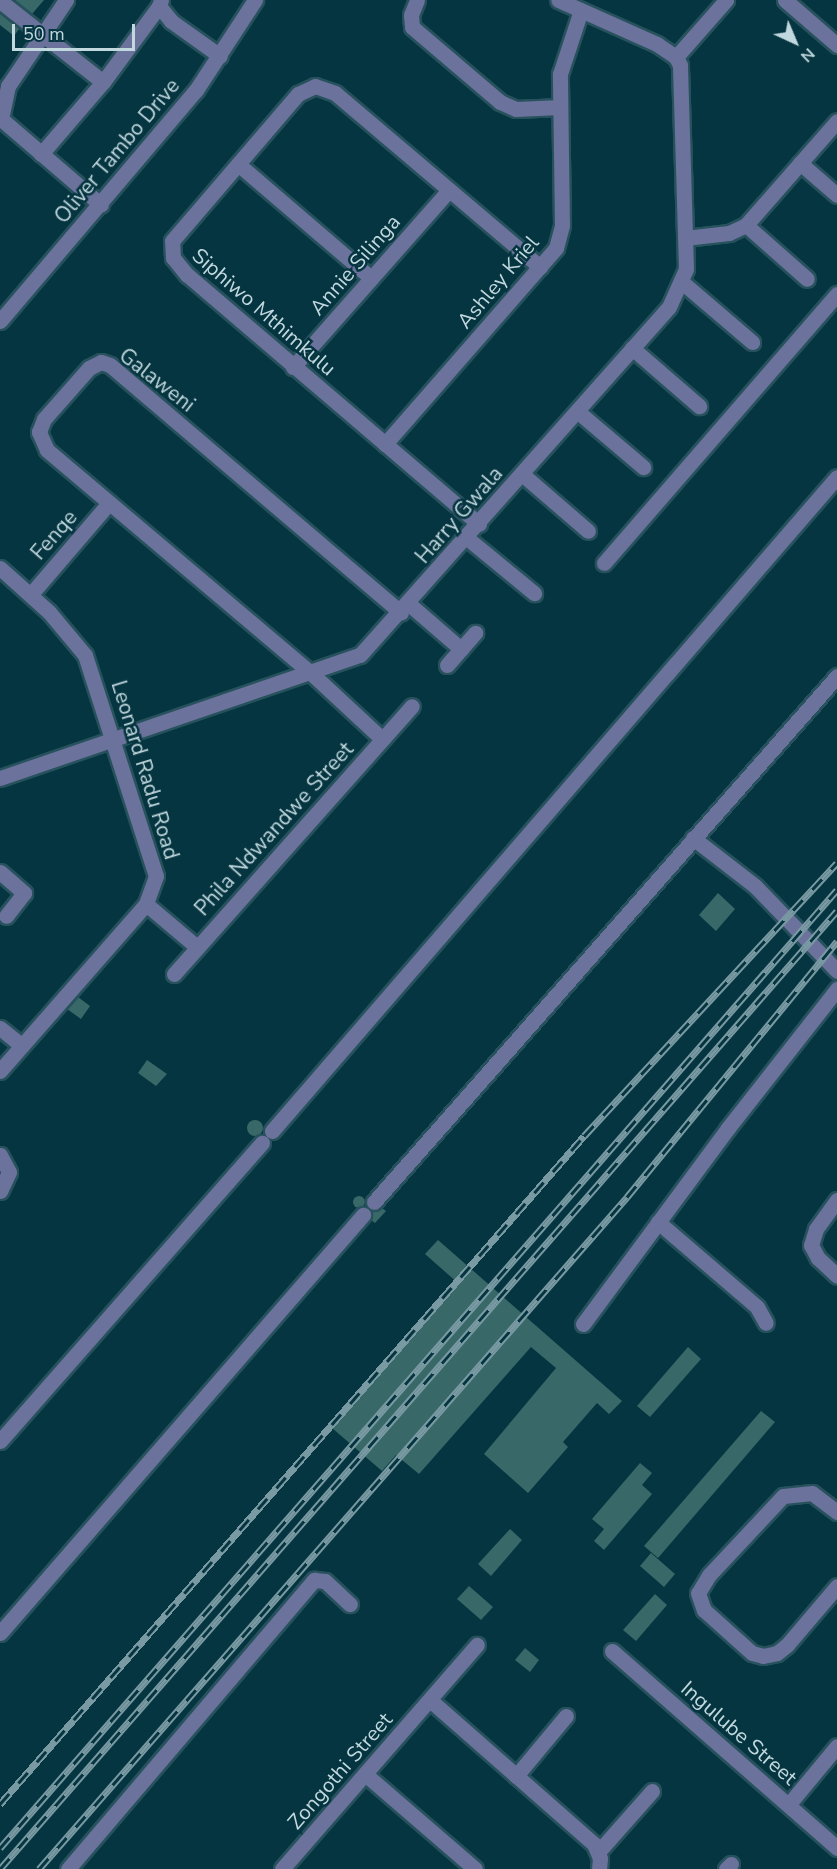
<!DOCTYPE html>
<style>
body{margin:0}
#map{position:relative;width:837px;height:1869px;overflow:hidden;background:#053540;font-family:"Nunito Sans",sans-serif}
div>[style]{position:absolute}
.building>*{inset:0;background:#396868}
.round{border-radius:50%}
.roads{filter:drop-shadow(2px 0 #27525d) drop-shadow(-2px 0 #27525d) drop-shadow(0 2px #27525d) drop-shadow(0 -2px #27525d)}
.minor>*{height:15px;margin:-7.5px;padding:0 7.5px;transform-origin:7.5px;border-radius:7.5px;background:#6b729b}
.rail>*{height:7px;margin-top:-3.5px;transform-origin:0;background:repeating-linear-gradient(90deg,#053540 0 14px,#7a9aa3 0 28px);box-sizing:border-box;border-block:2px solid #7a9aa3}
span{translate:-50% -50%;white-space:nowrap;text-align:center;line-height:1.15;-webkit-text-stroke:5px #053540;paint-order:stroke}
.street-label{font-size:21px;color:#c2d8df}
.north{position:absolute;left:765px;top:12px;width:60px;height:60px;-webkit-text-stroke:4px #053540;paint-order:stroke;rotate:136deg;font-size:16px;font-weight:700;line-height:24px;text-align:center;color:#c2d8df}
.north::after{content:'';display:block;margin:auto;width:21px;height:27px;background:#c2d8df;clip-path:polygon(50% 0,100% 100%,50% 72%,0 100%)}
.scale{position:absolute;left:12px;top:24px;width:123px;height:27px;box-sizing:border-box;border:3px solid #c2d8df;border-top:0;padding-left:8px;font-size:18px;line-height:21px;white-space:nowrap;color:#c2d8df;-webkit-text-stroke:4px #053540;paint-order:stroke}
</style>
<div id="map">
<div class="building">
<i style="clip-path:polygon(15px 0,44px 0,32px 14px)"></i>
<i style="clip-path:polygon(0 13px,19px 29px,14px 36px,0 25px)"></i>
<i style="clip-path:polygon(718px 893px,735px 909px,716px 931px,699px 915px)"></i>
<i style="clip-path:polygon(78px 997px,90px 1006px,81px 1019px,67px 1009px)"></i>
<i style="clip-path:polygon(147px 1060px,167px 1074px,156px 1086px,138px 1073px)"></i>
<i class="round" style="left:247px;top:1120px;width:16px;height:16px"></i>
<i class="round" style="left:353px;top:1196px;width:12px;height:12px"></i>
<i style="clip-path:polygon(382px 1208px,386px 1211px,375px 1223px,371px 1220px,372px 1211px)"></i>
<i style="clip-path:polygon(438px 1240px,622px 1401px,609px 1414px,597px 1403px,563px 1442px,568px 1447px,528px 1493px,484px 1454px,556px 1368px,531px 1347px,419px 1474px,396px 1455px,382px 1471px,332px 1428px,459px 1284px,425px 1254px)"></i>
<i style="clip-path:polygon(688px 1347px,701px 1359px,650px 1417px,637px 1406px)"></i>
<i style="clip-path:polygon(761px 1411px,775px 1422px,658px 1558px,644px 1546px)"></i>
<i style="clip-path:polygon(640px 1463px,652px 1473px,642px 1485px,652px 1494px,604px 1550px,594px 1541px,604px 1529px,592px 1519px)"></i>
<i style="clip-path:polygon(510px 1529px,522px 1540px,491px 1576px,478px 1564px)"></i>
<i style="clip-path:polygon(651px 1553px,675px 1574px,664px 1587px,640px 1566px)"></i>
<i style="clip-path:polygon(469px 1586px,493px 1607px,481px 1620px,457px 1599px)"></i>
<i style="clip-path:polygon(655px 1594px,667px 1605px,636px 1641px,623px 1630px)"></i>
<i style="clip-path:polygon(525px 1648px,539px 1660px,530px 1672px,515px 1660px)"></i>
</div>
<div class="roads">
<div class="minor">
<i style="left:161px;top:0;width:6px;rotate:108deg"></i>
<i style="left:159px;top:6px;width:19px;rotate:51deg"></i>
<i style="left:171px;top:21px;width:60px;rotate:35.5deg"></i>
<i style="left:417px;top:0;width:16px;rotate:112deg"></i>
<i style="left:411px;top:15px;width:12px;rotate:85deg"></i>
<i style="left:412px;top:27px;width:116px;rotate:40.4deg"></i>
<i style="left:500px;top:102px;width:17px;rotate:24deg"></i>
<i style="left:516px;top:109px;width:44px;rotate:-2.6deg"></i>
<i style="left:785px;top:0;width:69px;rotate:40.9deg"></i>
<i style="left:0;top:1px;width:131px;rotate:38.2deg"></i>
<i style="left:103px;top:82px;width:94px;rotate:-53.6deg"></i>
<i style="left:676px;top:57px;width:76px;rotate:-48.7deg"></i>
<i style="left:0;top:118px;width:133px;rotate:40.7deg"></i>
<i style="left:1px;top:119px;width:34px;rotate:-78deg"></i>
<i style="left:8px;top:86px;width:104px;rotate:-56deg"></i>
<i style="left:41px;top:154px;width:95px;rotate:-49.3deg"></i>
<i style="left:800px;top:163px;width:49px;rotate:40.9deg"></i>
<i style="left:238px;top:164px;width:175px;rotate:40.6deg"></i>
<i style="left:746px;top:225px;width:81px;rotate:41.5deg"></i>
<i style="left:685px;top:238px;width:44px;rotate:-6.5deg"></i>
<i style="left:729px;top:233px;width:19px;rotate:-25deg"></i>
<i style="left:746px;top:225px;width:138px;rotate:-48.8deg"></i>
<i style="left:683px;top:283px;width:91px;rotate:40.5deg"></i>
<i style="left:0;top:321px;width:303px;rotate:-49.7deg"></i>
<i style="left:196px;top:90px;width:108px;rotate:-56.8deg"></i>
<i style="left:632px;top:348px;width:89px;rotate:40.9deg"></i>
<i style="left:293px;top:367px;width:235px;rotate:-48.6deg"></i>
<i style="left:577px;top:411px;width:87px;rotate:40.3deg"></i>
<i style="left:385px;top:444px;width:260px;rotate:-48.9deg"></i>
<i style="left:556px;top:248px;width:24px;rotate:-75deg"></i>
<i style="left:562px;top:225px;width:151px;rotate:-90.8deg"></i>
<i style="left:560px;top:74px;width:67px;rotate:-71.8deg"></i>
<i style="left:522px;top:474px;width:87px;rotate:40.8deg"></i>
<i style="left:479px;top:524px;width:384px;rotate:-139.5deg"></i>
<i style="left:187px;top:275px;width:22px;rotate:-129deg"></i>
<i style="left:173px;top:258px;width:17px;rotate:-93deg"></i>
<i style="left:172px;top:241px;width:194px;rotate:-49.4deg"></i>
<i style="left:298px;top:94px;width:19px;rotate:-25deg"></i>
<i style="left:315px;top:86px;width:21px;rotate:19deg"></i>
<i style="left:335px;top:93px;width:269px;rotate:40.3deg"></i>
<i style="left:467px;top:538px;width:87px;rotate:39.4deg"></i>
<i style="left:604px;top:563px;width:356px;rotate:-49.1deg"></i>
<i style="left:0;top:568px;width:66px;rotate:41.9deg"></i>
<i style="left:49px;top:612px;width:56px;rotate:50.1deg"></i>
<i style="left:85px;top:655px;width:232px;rotate:72.2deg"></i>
<i style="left:156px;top:876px;width:30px;rotate:110deg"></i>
<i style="left:146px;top:904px;width:222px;rotate:131.2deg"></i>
<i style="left:31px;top:594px;width:120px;rotate:-49.4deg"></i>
<i style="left:409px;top:604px;width:69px;rotate:40.9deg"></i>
<i style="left:447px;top:665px;width:43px;rotate:-48.8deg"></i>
<i style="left:382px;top:739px;width:96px;rotate:-137.1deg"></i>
<i style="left:312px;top:674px;width:347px;rotate:-139.8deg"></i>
<i style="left:47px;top:450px;width:20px;rotate:-114deg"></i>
<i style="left:39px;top:432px;width:14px;rotate:-69deg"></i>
<i style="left:44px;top:419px;width:68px;rotate:-48.6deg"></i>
<i style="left:89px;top:368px;width:13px;rotate:-27deg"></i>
<i style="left:101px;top:362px;width:9px;rotate:18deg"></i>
<i style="left:110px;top:365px;width:382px;rotate:40.4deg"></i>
<i style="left:0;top:778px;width:380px;rotate:-18.9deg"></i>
<i style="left:360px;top:655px;width:465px;rotate:-48.4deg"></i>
<i style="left:669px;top:307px;width:42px;rotate:-65.9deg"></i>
<i style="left:686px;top:269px;width:204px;rotate:-91.7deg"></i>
<i style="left:680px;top:65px;width:9px;rotate:-117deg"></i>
<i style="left:676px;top:57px;width:23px;rotate:-146deg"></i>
<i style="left:657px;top:44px;width:108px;rotate:-156deg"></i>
<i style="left:693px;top:838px;width:78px;rotate:37.7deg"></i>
<i style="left:755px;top:886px;width:118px;rotate:46deg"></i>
<i style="left:0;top:872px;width:32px;rotate:41deg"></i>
<i style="left:24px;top:893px;width:29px;rotate:128deg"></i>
<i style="left:146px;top:904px;width:67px;rotate:40.1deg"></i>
<i style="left:174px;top:974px;width:358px;rotate:-48.4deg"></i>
<i style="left:0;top:1028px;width:28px;rotate:39deg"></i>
<i style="left:272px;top:1131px;width:864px;rotate:-49.18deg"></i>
<i style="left:0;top:1155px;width:19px;rotate:62deg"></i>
<i style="left:9px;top:1172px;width:21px;rotate:115deg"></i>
<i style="left:837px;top:1200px;width:36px;rotate:126deg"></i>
<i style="left:816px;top:1229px;width:17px;rotate:107deg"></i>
<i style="left:811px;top:1245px;width:15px;rotate:62deg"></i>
<i style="left:818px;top:1258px;width:26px;rotate:43deg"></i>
<i style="left:374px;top:1202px;width:701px;rotate:-48.64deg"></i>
<i style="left:658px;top:1222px;width:130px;rotate:40.6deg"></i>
<i style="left:757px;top:1307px;width:18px;rotate:61deg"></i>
<i style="left:583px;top:1324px;width:244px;rotate:-53.5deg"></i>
<i style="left:728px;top:1128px;width:177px;rotate:-51.9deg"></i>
<i style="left:0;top:1441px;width:397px;rotate:-48.7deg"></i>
<i style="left:837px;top:1512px;width:31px;rotate:-143deg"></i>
<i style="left:812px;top:1493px;width:29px;rotate:174deg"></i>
<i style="left:783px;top:1496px;width:108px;rotate:133.1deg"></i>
<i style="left:709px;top:1575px;width:21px;rotate:121deg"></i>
<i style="left:698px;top:1593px;width:18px;rotate:71deg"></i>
<i style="left:704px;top:1610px;width:64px;rotate:41.9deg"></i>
<i style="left:752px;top:1653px;width:11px;rotate:15deg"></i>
<i style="left:763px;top:1656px;width:14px;rotate:-12deg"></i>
<i style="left:777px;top:1653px;width:13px;rotate:-39deg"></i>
<i style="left:787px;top:1645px;width:77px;rotate:-49.7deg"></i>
<i style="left:0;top:1633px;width:554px;rotate:-49.03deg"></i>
<i style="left:612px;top:1651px;width:299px;rotate:41.2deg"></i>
<i style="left:430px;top:1700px;width:218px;rotate:41.3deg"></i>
<i style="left:594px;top:1844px;width:15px;rotate:67deg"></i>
<i style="left:600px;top:1858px;width:11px;rotate:95deg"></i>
<i style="left:365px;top:1774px;width:145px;rotate:40.8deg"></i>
<i style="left:516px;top:1776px;width:78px;rotate:-50.2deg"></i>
<i style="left:789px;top:1804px;width:75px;rotate:-50.4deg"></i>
<i style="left:599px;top:1851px;width:80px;rotate:-48.5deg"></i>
<i style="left:68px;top:1869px;width:380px;rotate:-49.6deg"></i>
<i style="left:314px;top:1580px;width:11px;rotate:5deg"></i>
<i style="left:325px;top:1581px;width:34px;rotate:43deg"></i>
<i style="left:282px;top:1869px;width:297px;rotate:-49deg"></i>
<i style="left:726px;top:1869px;width:7px;rotate:-45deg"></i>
</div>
</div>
<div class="rail">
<i style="left:0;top:1804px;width:887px;rotate:-48.84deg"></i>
<i style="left:584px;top:1136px;width:372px;rotate:-47.2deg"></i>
<i style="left:0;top:1848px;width:1272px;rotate:-48.86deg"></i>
<i style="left:0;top:1869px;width:1272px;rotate:-48.86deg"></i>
<i style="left:39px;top:1869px;width:893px;rotate:-48.81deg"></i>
<i style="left:627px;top:1197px;width:331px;rotate:-50.6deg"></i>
</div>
<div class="street-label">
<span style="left:117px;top:151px;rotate:-50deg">Oliver Tambo Drive</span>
<span style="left:355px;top:265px;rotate:-49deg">Annie Silinga</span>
<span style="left:498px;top:282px;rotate:-50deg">Ashley Kriel</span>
<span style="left:264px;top:312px;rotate:41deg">Siphiwo Mthimkulu</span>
<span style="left:157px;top:380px;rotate:38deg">Galaweni</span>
<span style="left:459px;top:515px;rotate:-49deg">Harry Gwala</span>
<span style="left:54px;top:535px;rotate:-49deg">Fenqe</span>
<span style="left:145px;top:770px;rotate:73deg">Leonard Radu Road</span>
<span style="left:274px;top:829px;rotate:-48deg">Phila Ndwandwe Street</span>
<span style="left:739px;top:1733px;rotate:41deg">Ingulube Street</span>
<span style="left:340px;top:1771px;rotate:-49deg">Zongothi Street</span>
</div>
<div class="north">N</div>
<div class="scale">50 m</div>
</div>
